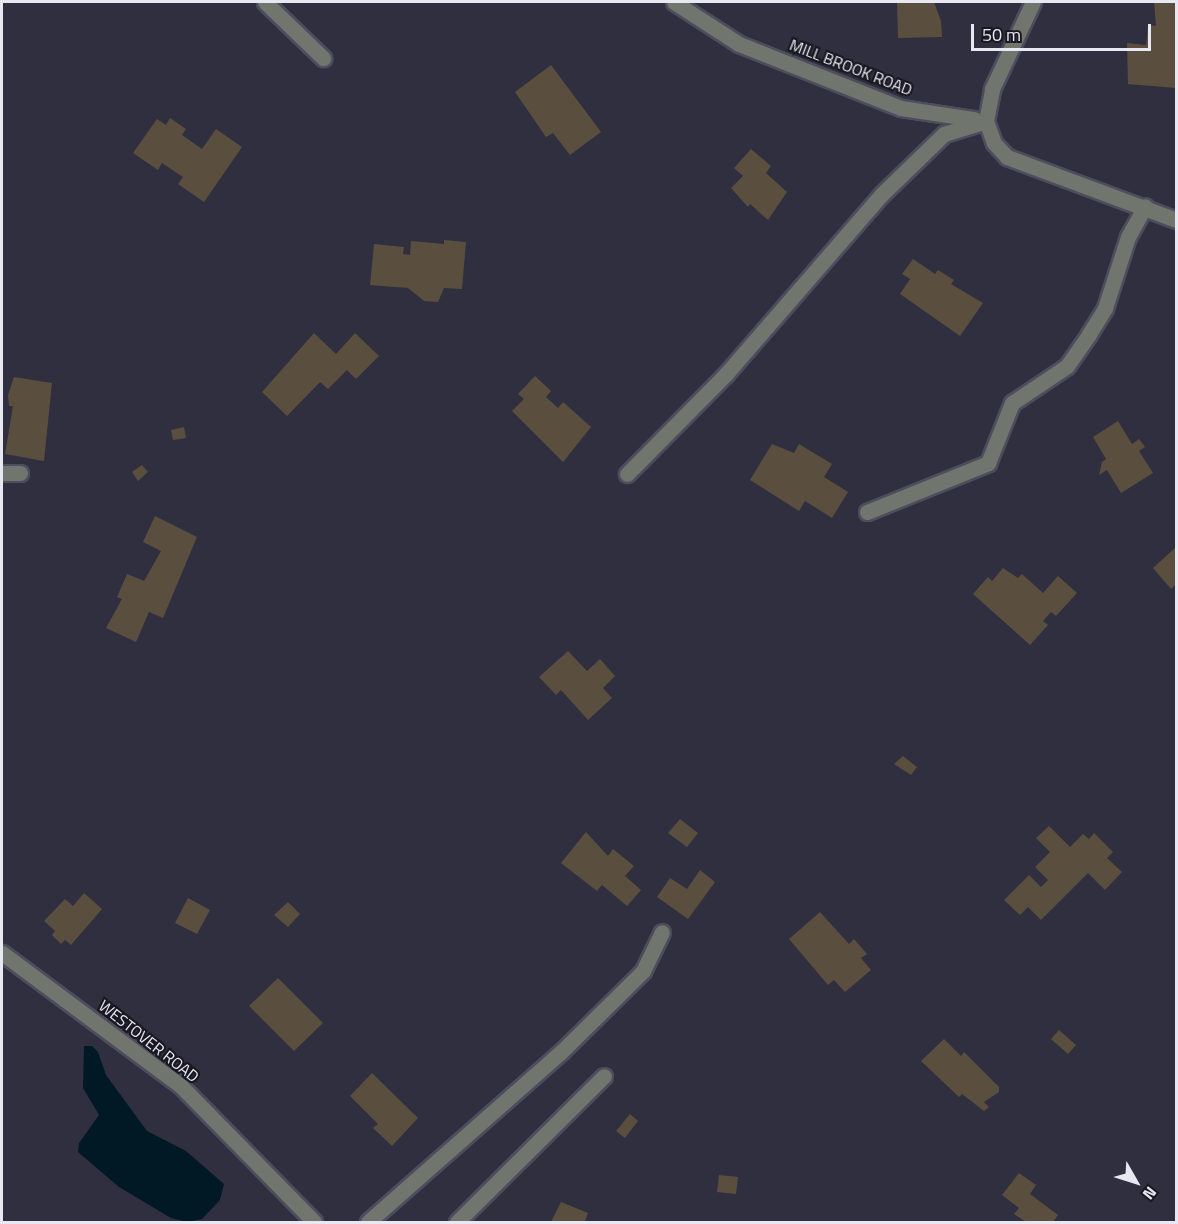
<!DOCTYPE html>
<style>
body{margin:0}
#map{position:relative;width:1178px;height:1224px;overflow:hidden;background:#302f40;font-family:"Titillium Web",sans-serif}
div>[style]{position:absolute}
.water>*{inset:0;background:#001925}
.building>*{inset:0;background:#5a4e3f}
.roads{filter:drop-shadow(2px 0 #4d4d5d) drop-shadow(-2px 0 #4d4d5d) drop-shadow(0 2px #4d4d5d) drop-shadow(0 -2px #4d4d5d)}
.minor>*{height:15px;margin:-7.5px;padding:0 7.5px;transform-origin:7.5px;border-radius:7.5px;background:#70756e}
span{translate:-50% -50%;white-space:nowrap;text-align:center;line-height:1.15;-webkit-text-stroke:4.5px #191820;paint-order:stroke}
.street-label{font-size:16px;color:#e8e8f3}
.frame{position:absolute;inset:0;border:3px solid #e8e8f3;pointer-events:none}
.north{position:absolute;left:1106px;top:1152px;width:60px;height:60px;-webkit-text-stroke:4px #191820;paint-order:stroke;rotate:129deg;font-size:16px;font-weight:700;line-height:24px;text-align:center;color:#e8e8f3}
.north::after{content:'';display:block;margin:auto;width:21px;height:27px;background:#e8e8f3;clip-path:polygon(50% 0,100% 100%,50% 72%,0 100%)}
.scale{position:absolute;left:971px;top:24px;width:180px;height:27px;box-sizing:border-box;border:3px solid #e8e8f3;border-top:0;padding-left:8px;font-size:18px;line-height:21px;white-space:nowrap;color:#e8e8f3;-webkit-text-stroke:4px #191820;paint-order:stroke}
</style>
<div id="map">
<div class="water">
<i style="clip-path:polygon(84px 1046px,92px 1046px,98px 1052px,106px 1075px,147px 1131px,186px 1151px,224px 1184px,220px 1200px,202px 1219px,187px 1222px,171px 1218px,119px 1187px,78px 1152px,79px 1143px,99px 1115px,83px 1088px)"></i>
</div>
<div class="building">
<i style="clip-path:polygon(897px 2px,934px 2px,941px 21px,942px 37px,898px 38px)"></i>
<i style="clip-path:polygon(1154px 2px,1176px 2px,1176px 88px,1128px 84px,1127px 43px,1146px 45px,1148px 25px,1156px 26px)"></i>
<i style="clip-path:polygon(551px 65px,601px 132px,570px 155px,553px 133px,546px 137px,515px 92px)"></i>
<i style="clip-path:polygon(170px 118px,186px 129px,182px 135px,202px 149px,216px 129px,242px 147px,204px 202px,178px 184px,183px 177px,162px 163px,158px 170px,133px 153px,157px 119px,166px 125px)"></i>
<i style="clip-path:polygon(751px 149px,771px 166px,766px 173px,787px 192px,768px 220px,750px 204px,748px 207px,731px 188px,743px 176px,734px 168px)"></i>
<i style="clip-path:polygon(444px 240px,466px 242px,462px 289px,444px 288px,438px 302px,424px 301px,408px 288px,370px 285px,374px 244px,404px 247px,403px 254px,410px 255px,411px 241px,444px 244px)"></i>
<i style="clip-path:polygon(913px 259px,935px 274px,938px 270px,954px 280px,951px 284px,983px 303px,960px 336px,900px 294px,910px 279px,902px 274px)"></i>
<i style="clip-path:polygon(314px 333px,336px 354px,355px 333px,379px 356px,356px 379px,347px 370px,328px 389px,320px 382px,287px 416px,262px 392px)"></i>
<i style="clip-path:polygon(535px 376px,551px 391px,546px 397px,558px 408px,563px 402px,591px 427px,563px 462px,512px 411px,524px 399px,518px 394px)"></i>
<i style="clip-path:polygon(14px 377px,52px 383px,44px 461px,5px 454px,13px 406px,9px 406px,8px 395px)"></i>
<i style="clip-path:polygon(1118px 421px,1132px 444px,1139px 439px,1145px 447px,1139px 451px,1153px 473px,1121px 493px,1107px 470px,1099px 475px,1102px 462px,1106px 459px,1093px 437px)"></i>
<i style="clip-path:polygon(184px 427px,186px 438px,173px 440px,171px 430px)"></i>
<i style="clip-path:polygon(772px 444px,794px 453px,799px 444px,832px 464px,824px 477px,848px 492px,832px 518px,805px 501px,799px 511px,750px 480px)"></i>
<i style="clip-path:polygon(142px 465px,148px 472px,138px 481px,132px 472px)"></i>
<i style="clip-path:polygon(155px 516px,197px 537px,163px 618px,149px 612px,136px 642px,106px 628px,122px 599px,117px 597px,127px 574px,144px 581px,161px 551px,143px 542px)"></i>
<i style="clip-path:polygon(1176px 547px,1176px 584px,1171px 589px,1153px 568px)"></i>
<i style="clip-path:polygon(1003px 568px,1018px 578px,1022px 574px,1043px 593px,1058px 576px,1077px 593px,1056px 616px,1051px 612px,1043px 621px,1048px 625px,1030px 645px,973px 594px,988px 577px,992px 581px)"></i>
<i style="clip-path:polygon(568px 651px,587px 671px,600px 659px,615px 676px,603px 688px,612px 698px,588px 720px,561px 690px,556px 695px,539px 677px)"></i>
<i style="clip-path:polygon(903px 756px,917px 767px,911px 775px,894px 764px)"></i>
<i style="clip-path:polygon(680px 819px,698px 833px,687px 847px,668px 833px)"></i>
<i style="clip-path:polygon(1049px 826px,1070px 847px,1083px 834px,1089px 839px,1094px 833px,1113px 852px,1107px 858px,1122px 872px,1105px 890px,1088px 873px,1041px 920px,1028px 907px,1020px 915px,1004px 900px,1029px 875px,1041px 887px,1048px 880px,1035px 867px,1050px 852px,1036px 838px)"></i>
<i style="clip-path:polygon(586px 832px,608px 856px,613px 849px,634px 866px,625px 876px,641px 890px,627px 906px,602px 885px,597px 891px,561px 863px)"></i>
<i style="clip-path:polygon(700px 870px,715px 882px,688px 919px,657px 897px,670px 878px,687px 889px)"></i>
<i style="clip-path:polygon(84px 893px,102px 909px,71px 945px,65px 940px,61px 944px,52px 935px,55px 931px,44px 921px,65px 899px,73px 906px)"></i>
<i style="clip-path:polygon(188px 898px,210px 910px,197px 934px,175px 923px)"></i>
<i style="clip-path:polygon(288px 902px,300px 914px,288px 927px,274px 915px)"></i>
<i style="clip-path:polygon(820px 912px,849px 944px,854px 939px,867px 954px,861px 958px,871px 970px,845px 992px,834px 980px,828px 985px,789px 939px)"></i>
<i style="clip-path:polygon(278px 978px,323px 1023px,294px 1051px,249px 1006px)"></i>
<i style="clip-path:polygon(1059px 1030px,1076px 1045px,1068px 1054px,1051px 1039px)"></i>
<i style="clip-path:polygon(944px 1039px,961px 1056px,964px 1052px,999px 1087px,999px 1092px,984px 1102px,989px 1107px,984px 1111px,962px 1094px,959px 1097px,921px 1061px)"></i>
<i style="clip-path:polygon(372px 1073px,418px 1118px,392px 1146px,373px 1128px,378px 1124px,350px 1096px)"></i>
<i style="clip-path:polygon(630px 1114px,638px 1121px,625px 1138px,616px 1131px)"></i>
<i style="clip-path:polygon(1019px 1173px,1036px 1185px,1030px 1194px,1058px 1215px,1053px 1222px,1026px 1222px,1014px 1214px,1019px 1208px,1002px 1195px)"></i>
<i style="clip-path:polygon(719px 1175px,738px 1177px,736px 1194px,717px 1192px)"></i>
<i style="clip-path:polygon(561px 1202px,588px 1213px,585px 1221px,589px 1222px,551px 1222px)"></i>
</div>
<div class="roads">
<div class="minor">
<i style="left:265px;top:2px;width:81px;rotate:44deg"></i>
<i style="left:674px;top:2px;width:77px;rotate:32.9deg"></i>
<i style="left:739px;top:44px;width:174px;rotate:21.6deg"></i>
<i style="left:901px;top:108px;width:74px;rotate:8.6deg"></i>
<i style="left:986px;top:121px;width:23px;rotate:70deg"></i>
<i style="left:994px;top:143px;width:19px;rotate:47deg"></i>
<i style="left:1007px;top:157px;width:180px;rotate:20.4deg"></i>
<i style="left:986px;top:121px;width:33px;rotate:-79deg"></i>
<i style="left:992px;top:89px;width:96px;rotate:-64.8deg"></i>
<i style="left:2px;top:473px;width:18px"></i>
<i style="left:627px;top:474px;width:141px;rotate:-45.3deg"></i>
<i style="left:726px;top:374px;width:237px;rotate:-49.1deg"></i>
<i style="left:881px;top:195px;width:88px;rotate:-44.1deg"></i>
<i style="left:944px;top:134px;width:44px;rotate:-17.2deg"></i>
<i style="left:867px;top:512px;width:131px;rotate:-22deg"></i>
<i style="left:988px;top:463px;width:65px;rotate:-68.2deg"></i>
<i style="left:1012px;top:403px;width:66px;rotate:-33.9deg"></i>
<i style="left:1067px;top:366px;width:39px;rotate:-55deg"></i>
<i style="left:1089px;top:334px;width:31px;rotate:-58deg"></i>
<i style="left:1105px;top:308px;width:75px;rotate:-72.1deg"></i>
<i style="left:1128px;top:237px;width:35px;rotate:-61deg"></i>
<i style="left:2px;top:953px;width:223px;rotate:36.6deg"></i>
<i style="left:181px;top:1086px;width:190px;rotate:45.6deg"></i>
<i style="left:368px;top:1222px;width:257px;rotate:-41.4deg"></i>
<i style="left:561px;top:1052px;width:115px;rotate:-44.6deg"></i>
<i style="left:643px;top:971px;width:43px;rotate:-64deg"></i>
<i style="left:457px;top:1222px;width:207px;rotate:-44.8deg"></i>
</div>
</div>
<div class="street-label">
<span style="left:851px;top:67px;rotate:21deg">MILL BROOK ROAD</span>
<span style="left:149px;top:1041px;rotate:38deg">WESTOVER ROAD</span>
</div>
<div class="frame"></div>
<div class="north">N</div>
<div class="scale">50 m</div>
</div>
